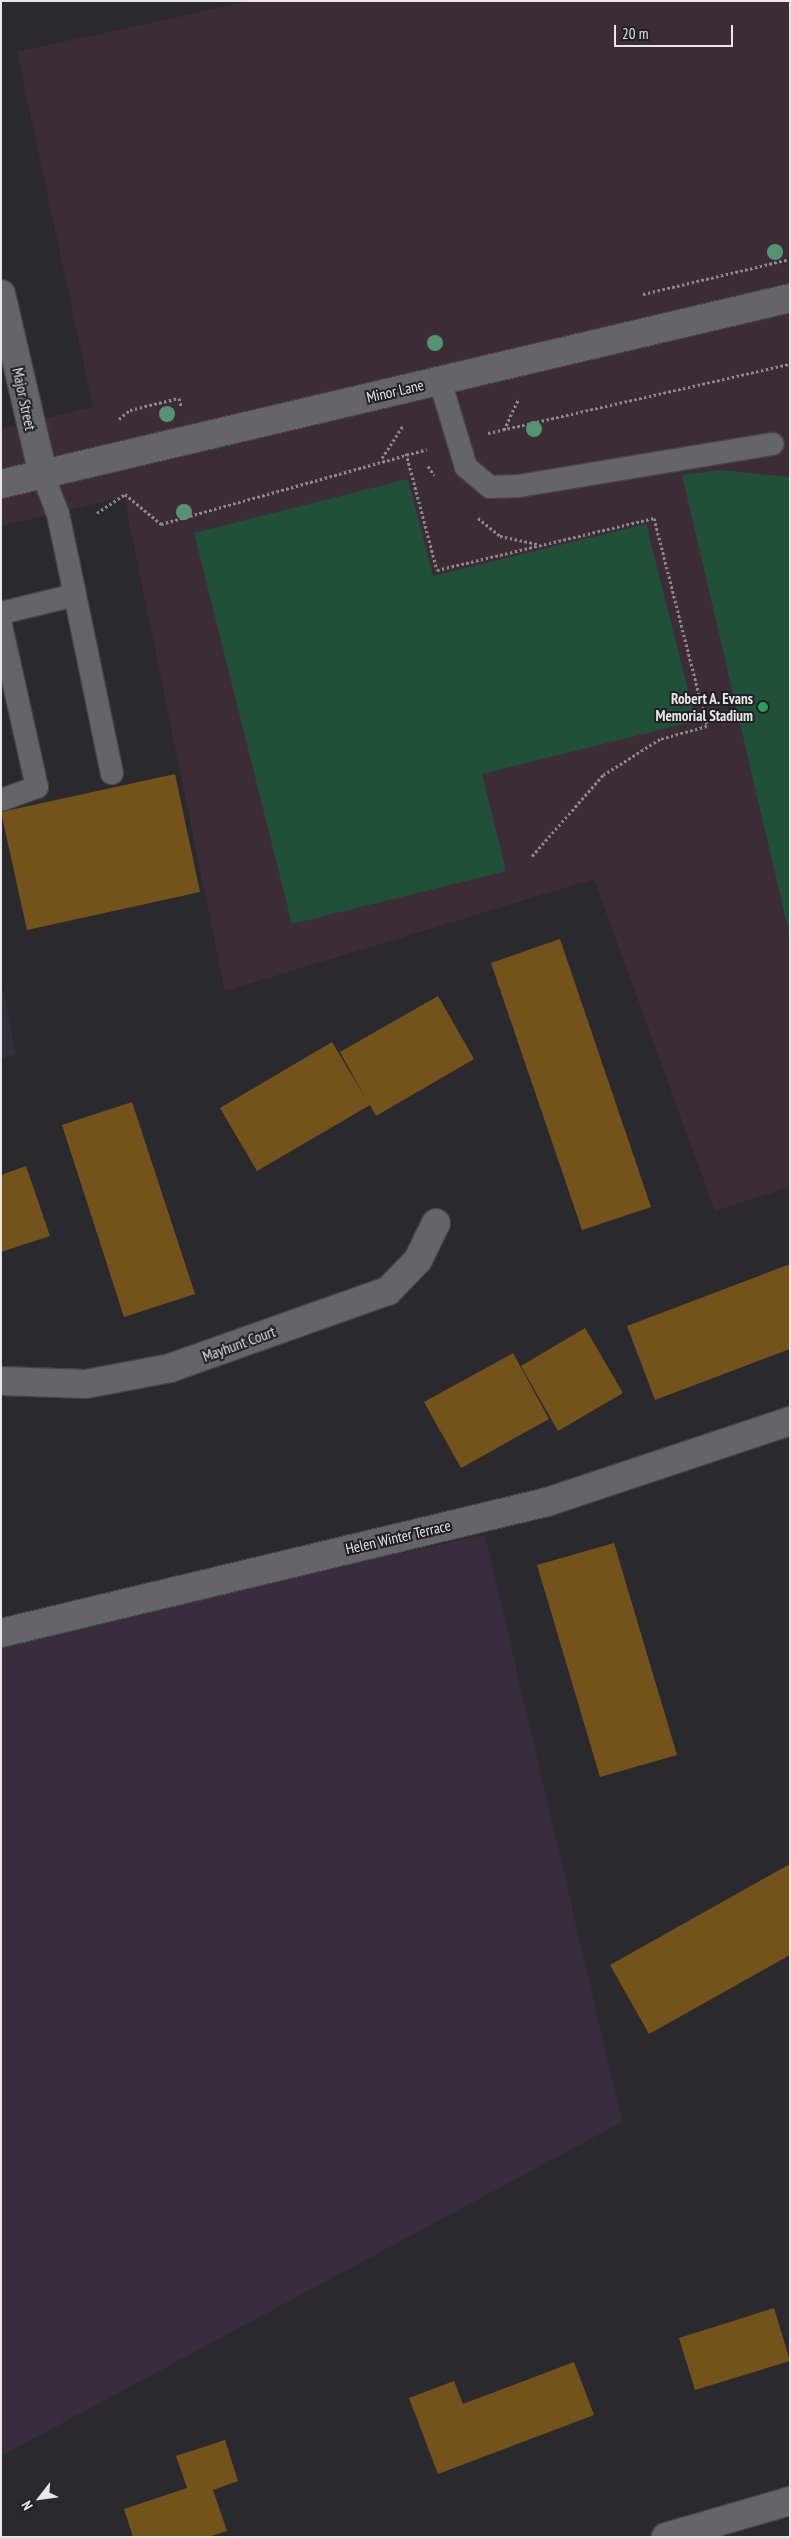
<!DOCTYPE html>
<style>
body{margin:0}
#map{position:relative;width:791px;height:2538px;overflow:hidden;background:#2a2a2e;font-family:"PT Sans Narrow",sans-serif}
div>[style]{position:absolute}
.built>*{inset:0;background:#30313b}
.industrial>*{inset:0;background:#382d3c}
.education>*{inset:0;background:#3c2c37}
.green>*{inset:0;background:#205137}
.building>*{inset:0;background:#73531b}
.path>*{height:3px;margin-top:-1.5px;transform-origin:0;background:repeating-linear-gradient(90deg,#8a8a8d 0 2.5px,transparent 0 5px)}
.roads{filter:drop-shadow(1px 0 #454549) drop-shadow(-1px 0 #454549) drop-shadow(0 1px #454549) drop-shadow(0 -1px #454549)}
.lane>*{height:22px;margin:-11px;padding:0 11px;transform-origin:11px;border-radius:11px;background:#646569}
.street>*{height:28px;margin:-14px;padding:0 14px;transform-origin:14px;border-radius:14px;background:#646569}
.trees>*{width:16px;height:16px;margin:-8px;border-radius:50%;background:#579272}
.dots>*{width:14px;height:14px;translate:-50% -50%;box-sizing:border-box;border:2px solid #202024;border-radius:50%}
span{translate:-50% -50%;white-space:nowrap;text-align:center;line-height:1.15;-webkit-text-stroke:4px #202024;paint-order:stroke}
.street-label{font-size:15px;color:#e7e7ea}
.poi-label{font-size:15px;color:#e7e7ea;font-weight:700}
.right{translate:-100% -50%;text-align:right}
.frame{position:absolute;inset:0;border:2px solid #e7e7ea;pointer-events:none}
.north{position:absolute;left:15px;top:2473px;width:50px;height:50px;-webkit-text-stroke:4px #202024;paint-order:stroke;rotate:240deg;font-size:14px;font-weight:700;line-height:20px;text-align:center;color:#e7e7ea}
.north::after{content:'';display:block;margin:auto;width:18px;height:22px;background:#e7e7ea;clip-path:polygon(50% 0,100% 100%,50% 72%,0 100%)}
.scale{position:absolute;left:614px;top:25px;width:119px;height:22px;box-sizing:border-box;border:2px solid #e7e7ea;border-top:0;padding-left:6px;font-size:15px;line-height:18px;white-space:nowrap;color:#e7e7ea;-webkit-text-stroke:4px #202024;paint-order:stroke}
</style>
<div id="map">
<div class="built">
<i style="clip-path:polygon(1px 982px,16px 1054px,1px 1059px)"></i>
</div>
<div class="industrial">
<i style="clip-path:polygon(485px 1535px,622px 2122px,1px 2456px,1px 1638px)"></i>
</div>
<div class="education">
<i style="clip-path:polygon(251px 1px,790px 1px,790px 1187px,715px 1211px,594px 879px,225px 991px,124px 497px,1px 526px,1px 429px,93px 407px,17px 52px)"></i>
</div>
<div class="green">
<i style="clip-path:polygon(719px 470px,790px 477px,790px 937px,682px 475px)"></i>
<i style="clip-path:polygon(408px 479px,433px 576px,646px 524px,696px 721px,482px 774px,506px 871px,292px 924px,194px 533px)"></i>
</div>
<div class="building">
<i style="clip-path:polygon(175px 774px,200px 892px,27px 930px,1px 812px)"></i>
<i style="clip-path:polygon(560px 939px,651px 1207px,582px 1230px,491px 963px)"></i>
<i style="clip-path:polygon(438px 996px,474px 1059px,376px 1116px,370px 1105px,257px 1171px,220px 1108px,332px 1042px,367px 1101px,340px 1052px)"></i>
<i style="clip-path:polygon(132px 1102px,195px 1294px,124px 1317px,62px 1125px)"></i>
<i style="clip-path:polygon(26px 1166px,50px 1236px,1px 1252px,1px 1175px)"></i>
<i style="clip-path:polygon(790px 1264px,790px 1349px,655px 1400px,627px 1326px)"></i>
<i style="clip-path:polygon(585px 1328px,623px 1393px,558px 1431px,521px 1366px)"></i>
<i style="clip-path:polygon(513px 1353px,549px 1419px,461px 1468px,424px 1402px)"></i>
<i style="clip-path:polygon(614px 1543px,677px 1755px,600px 1777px,537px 1565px)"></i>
<i style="clip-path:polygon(790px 1864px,790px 1955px,649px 2034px,610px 1965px)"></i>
<i style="clip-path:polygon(774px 2308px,790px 2361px,695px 2390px,679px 2338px)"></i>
<i style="clip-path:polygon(574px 2362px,594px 2415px,438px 2474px,409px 2398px,454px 2381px,463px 2404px)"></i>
<i style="clip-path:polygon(225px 2440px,238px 2481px,213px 2490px,227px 2531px,208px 2537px,133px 2537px,124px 2509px,187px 2488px,176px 2456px)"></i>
</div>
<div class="path">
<i style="left:643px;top:294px;width:151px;rotate:-13.4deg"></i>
<i style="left:119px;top:419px;width:14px;rotate:-39deg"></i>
<i style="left:130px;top:410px;width:50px;rotate:-13.8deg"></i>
<i style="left:179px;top:398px;width:8px;rotate:76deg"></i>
<i style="left:504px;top:430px;width:35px;rotate:-65deg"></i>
<i style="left:488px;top:433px;width:310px;rotate:-12.9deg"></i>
<i style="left:406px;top:453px;width:121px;rotate:75.2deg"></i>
<i style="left:437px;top:570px;width:223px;rotate:-13.5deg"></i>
<i style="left:654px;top:518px;width:215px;rotate:75.7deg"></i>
<i style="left:707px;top:726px;width:49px;rotate:164.5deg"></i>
<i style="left:660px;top:739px;width:67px;rotate:147.7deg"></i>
<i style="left:603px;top:775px;width:108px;rotate:131.2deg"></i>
<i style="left:382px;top:458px;width:38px;rotate:-57deg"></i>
<i style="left:428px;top:466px;width:11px;rotate:56deg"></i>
<i style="left:97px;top:513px;width:34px;rotate:-34deg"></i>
<i style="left:125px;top:494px;width:47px;rotate:39.8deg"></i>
<i style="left:161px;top:524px;width:276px;rotate:-15.7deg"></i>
<i style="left:478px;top:518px;width:28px;rotate:39deg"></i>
<i style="left:500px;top:536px;width:39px;rotate:12deg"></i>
</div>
<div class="roads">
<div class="lane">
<i style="left:440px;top:381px;width:90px;rotate:73.2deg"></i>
<i style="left:466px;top:467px;width:31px;rotate:40deg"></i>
<i style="left:490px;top:487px;width:28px;rotate:-2deg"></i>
<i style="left:518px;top:486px;width:258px;rotate:-9.4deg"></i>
<i style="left:43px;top:475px;width:42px;rotate:69deg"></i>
<i style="left:58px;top:514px;width:83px;rotate:78.1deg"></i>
<i style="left:1px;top:613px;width:76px;rotate:-13.7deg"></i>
<i style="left:75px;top:595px;width:182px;rotate:78.3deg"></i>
<i style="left:1px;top:626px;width:165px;rotate:77.4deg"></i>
<i style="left:37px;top:787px;width:38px;rotate:160deg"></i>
</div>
<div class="street">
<i style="left:1px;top:294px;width:186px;rotate:76.9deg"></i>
<i style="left:1px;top:484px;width:811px;rotate:-13.26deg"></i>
<i style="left:1px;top:1381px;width:85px;rotate:2deg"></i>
<i style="left:86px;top:1384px;width:86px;rotate:-10.8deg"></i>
<i style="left:170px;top:1368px;width:231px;rotate:-19.5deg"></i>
<i style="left:388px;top:1291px;width:43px;rotate:-45.9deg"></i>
<i style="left:418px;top:1260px;width:41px;rotate:-64.1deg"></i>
<i style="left:1px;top:1633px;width:561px;rotate:-13.49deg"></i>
<i style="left:547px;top:1502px;width:256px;rotate:-18.4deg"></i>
<i style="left:666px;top:2537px;width:129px;rotate:-16.2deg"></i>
</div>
</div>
<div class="trees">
<i style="left:775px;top:252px"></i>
<i style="left:435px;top:343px"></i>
<i style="left:167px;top:414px"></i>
<i style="left:534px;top:429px"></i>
<i style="left:184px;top:512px"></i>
</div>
<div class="dots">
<i style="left:763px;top:707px;background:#2e9e5b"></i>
</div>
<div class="street-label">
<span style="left:395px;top:391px;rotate:-13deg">Minor Lane</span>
<span style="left:24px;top:399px;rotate:78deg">Major Street</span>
<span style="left:239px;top:1344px;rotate:-20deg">Mayhunt Court</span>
<span style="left:398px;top:1537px;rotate:-13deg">Helen Winter Terrace</span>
</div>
<div class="poi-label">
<span class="right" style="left:753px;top:707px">Robert A. Evans<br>Memorial Stadium</span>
</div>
<div class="frame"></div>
<div class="north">N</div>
<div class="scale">20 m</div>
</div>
